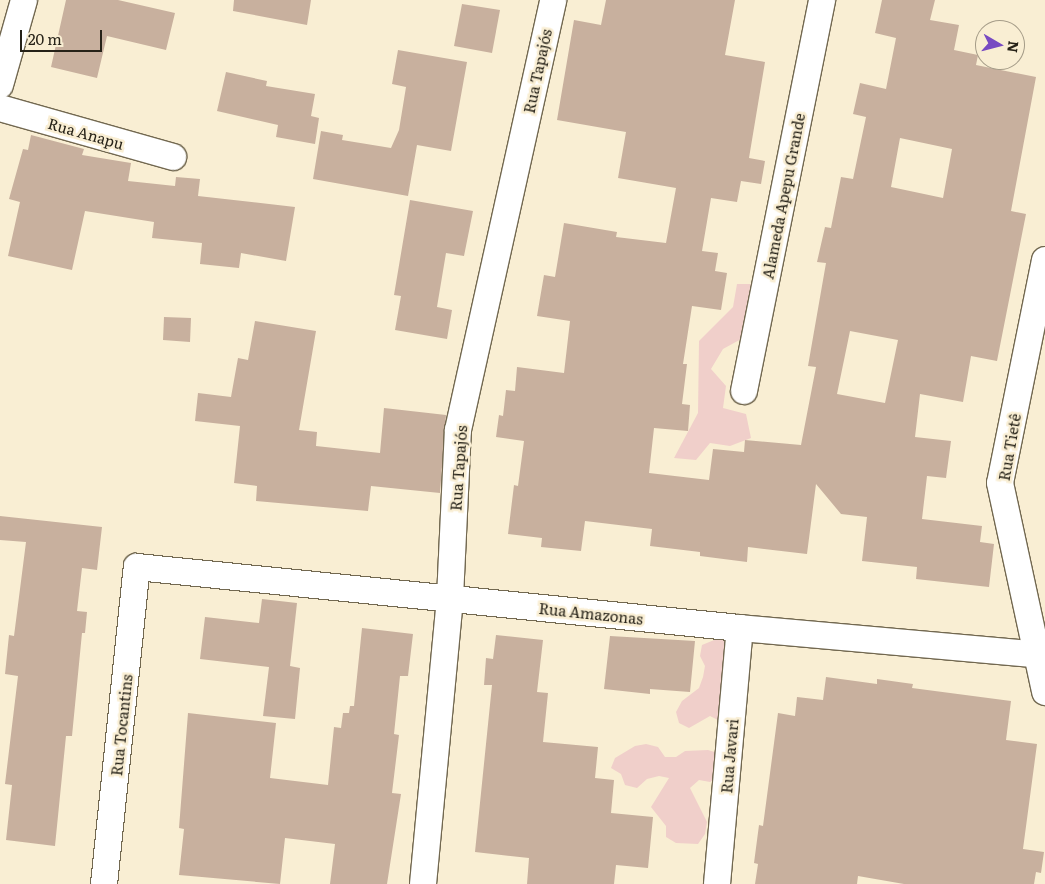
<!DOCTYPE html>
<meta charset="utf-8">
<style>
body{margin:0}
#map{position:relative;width:1045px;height:884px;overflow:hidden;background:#f9eed3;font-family:Literata,serif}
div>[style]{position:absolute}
.green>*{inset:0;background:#f0cfca}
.building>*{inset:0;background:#c8b09e}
.roads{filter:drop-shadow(1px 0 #726850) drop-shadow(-1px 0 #726850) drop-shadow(0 1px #726850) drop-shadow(0 -1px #726850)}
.street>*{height:26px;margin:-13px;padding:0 13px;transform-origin:13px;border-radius:13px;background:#fff}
span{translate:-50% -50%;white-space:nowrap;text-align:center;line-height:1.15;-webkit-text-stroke:5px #f9eed3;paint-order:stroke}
.street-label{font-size:15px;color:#262218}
.north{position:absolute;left:975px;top:20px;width:50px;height:50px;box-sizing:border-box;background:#f9eed3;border:1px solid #a59c88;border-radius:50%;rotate:98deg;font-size:14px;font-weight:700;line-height:20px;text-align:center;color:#262218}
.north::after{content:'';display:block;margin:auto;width:18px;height:22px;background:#784ac2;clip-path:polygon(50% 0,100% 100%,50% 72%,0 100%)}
.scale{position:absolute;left:20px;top:30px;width:82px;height:22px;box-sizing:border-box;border:2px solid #262218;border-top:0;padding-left:6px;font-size:15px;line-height:18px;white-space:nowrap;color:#262218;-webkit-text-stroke:4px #f9eed3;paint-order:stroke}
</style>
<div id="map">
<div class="green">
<i style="clip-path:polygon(737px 284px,759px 284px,743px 338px,723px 349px,711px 369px,726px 386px,723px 408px,746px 414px,751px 438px,730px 446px,710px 443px,696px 460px,674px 458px,698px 413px,699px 341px,733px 307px)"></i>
<i style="clip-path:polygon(724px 636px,735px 637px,720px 721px,710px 716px,689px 728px,679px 723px,676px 712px,682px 701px,699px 688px,703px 677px,705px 666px,700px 656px,702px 645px)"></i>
<i style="clip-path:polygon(646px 744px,658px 747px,665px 757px,676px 757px,685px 751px,708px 750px,721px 754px,721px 776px,710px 782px,699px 780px,690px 788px,707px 822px,705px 834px,698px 844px,676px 843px,666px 837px,666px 826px,651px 807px,669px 778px,659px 776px,647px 779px,637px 788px,625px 785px,621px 774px,611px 768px,615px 758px,635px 746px)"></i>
</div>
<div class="building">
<i style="clip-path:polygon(66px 0,118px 0,175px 13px,166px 50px,107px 36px,97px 78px,51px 67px)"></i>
<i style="clip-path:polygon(234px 0,311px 0,307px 25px,233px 11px)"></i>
<i style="clip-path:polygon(evenodd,606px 0,735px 0,725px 55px,765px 62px,749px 158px,765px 161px,761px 184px,741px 181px,737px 202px,711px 198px,702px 251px,718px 253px,715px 271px,727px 273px,721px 310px,692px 306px,683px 364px,687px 364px,682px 404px,690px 405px,688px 431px,654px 428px,649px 473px,709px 480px,713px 449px,744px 452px,745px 440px,801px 445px,816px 367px,808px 366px,826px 263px,817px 262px,825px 227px,831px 228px,841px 177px,853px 179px,866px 117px,853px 114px,860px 83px,886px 89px,896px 38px,875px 33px,882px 0,935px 0,930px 20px,959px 25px,954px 50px,978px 55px,976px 65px,1036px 77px,1011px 211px,1026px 214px,997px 361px,971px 356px,963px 402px,920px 394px,915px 437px,951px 441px,946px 478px,927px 476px,922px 519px,982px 526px,980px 542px,994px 544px,989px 587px,916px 579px,917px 567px,862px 561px,867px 517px,841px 514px,816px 484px,807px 554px,748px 547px,747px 562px,700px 556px,700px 552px,650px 546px,652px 529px,585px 521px,581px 551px,541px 547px,542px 538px,508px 534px,514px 485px,518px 486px,524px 441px,496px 437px,499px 415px,503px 416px,506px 390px,515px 391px,517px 367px,564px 373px,570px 321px,537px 316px,544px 275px,555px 277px,564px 223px,617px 232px,616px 237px,666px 243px,676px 188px,618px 178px,626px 132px,557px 120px,574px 20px,601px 25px,606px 0,900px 138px,952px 149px,943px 198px,891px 187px,900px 138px,606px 0,850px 331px,898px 340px,885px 403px,837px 394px,850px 331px)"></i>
<i style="clip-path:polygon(462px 4px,500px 10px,492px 53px,454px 46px)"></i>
<i style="clip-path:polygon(398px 50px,467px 62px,451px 151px,417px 145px,408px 196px,313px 179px,321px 131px,343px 135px,342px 140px,391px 148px,399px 130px,406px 87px,392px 84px)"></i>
<i style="clip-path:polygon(226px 72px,267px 81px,266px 86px,315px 94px,311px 116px,319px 118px,315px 144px,276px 137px,278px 125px,217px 111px)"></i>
<i style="clip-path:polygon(31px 135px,84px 149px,82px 155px,131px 163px,128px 181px,175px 186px,176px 177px,200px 179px,198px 196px,295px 207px,286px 261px,241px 253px,239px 268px,200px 264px,202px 243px,152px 238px,154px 222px,85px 211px,72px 270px,8px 256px,20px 202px,9px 199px,23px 149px,28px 150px)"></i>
<i style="clip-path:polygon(410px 200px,473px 211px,464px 256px,446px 253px,437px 307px,452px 310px,447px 339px,395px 330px,401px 296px,394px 295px)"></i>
<i style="clip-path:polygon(164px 317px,191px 318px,190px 342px,163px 340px)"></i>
<i style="clip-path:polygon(255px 321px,316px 331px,299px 430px,317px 432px,316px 446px,380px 453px,384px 408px,446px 415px,440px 493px,371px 486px,368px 511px,256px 501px,257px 486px,234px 483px,240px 426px,195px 421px,198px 393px,231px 397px,238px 358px,248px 360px)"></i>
<i style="clip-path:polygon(0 516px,102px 527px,97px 570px,82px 568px,77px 611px,87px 612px,85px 633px,82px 633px,72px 736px,66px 736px,55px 846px,6px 840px,12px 785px,5px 784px,18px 676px,5px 674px,9px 635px,14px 636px,26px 542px,0 540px)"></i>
<i style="clip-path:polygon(262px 599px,297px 603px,290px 666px,300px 668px,295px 719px,263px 716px,269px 667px,200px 659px,205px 617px,259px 623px)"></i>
<i style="clip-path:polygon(362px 628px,413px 634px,408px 676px,400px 676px,394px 734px,399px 735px,392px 793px,401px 794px,387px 884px,330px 884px,335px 844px,285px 838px,280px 884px,179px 875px,184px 829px,179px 828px,188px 713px,276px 723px,270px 778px,328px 785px,334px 727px,341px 728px,343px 713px,349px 713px,350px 706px,354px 706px)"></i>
<i style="clip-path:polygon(496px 635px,543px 640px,537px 692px,548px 693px,543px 742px,598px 747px,595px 778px,614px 780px,611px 813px,653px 817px,648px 868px,616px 865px,614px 884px,527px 884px,529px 858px,475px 852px,492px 685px,484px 685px,486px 658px,493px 659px)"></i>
<i style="clip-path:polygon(610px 636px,695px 641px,690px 692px,650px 689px,650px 694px,604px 689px)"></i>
<i style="clip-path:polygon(826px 677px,877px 684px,877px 679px,913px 684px,912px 688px,1011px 701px,1006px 740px,1037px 744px,1023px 849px,1044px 852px,1041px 873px,1036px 872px,1034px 884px,904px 884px,858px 876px,857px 884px,755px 884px,758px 864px,754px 863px,759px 825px,763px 826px,778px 713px,795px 716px,797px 697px,823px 700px)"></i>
</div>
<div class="roads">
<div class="street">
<i style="left:0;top:85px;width:88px;rotate:-74.2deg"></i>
<i style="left:0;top:108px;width:180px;rotate:15.8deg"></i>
<i style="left:1045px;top:260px;width:227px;rotate:101.4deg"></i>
<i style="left:1000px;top:483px;width:214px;rotate:77.8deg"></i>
<i style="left:744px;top:391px;width:399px;rotate:-78.7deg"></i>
<i style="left:104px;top:884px;width:319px;rotate:-84.1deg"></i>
<i style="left:137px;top:567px;width:606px;rotate:5.78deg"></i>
<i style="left:740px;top:628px;width:306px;rotate:5.1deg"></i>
<i style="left:423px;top:884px;width:287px;rotate:-84.6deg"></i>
<i style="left:450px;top:598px;width:168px;rotate:-87.3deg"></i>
<i style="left:458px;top:430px;width:440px;rotate:-77.5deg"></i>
<i style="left:717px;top:884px;width:257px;rotate:-84.9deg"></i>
</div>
</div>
<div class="street-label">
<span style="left:537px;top:71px;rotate:-78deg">Rua Tapajós</span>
<span style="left:86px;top:133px;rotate:16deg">Rua Anapu</span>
<span style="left:783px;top:196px;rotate:-79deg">Alameda Apepu Grande</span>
<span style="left:1009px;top:447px;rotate:-80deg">Rua Tietê</span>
<span style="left:458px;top:468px;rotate:-86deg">Rua Tapajós</span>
<span style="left:591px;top:613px;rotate:6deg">Rua Amazonas</span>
<span style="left:121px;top:725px;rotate:-84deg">Rua Tocantins</span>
<span style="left:729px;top:756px;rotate:-85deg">Rua Javari</span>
</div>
<div class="north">N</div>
<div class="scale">20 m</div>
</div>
